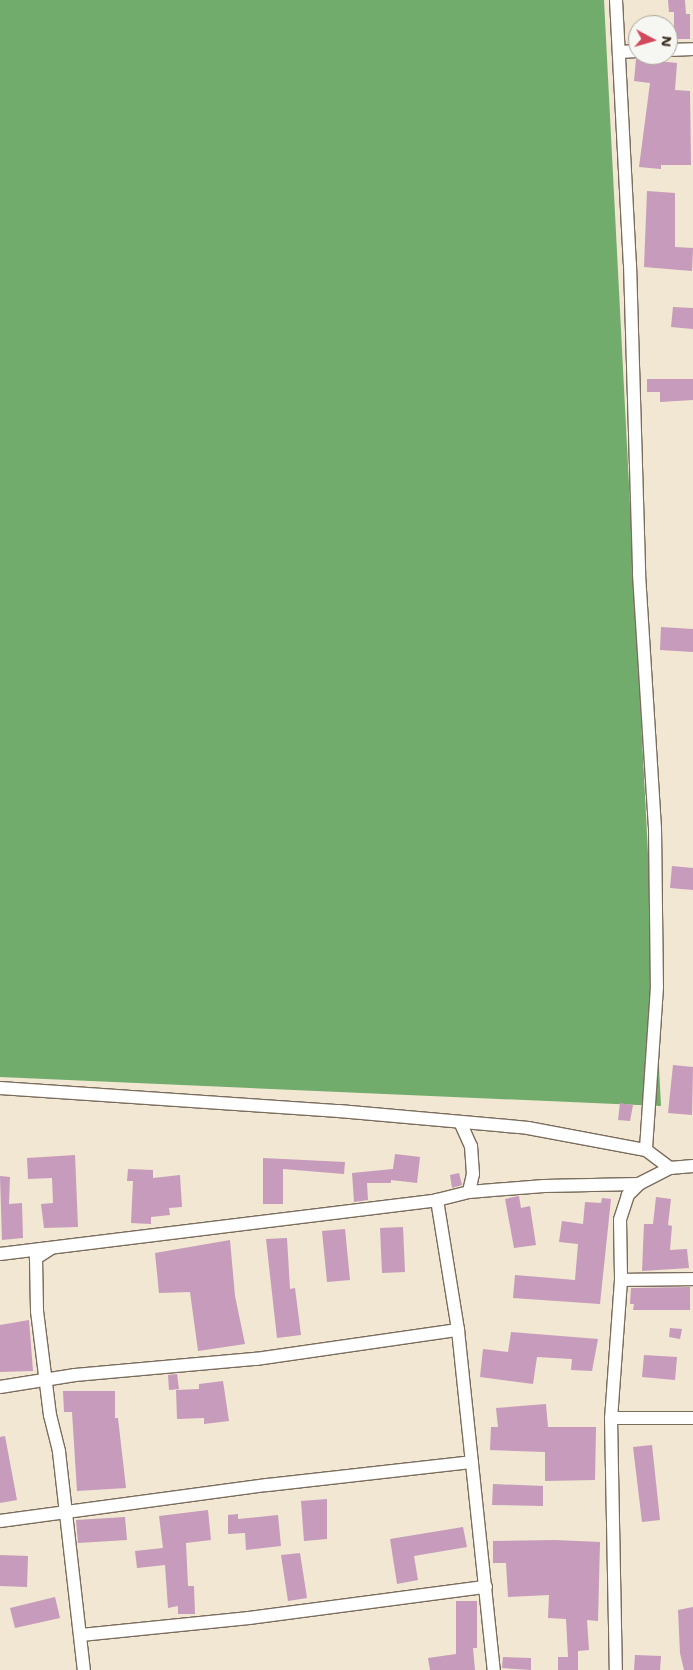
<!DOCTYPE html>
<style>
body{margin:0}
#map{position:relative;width:693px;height:1670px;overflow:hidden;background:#f1e7d2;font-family:"Shantell Sans",sans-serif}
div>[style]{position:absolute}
.forest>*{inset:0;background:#71ac6c}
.building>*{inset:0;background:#c69bbb}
.roads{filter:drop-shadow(1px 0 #7b6c5d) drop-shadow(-1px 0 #7b6c5d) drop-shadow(0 1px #7b6c5d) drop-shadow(0 -1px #7b6c5d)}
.minor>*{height:12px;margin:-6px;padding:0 6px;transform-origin:6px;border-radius:6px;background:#fff}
span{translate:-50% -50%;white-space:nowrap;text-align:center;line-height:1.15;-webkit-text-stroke:5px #f6f6f2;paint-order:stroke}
.north{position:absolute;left:628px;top:15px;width:50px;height:50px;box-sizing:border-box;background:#f6f6f2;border:1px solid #aba49d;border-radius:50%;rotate:96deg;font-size:14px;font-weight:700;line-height:20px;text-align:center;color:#3b2a1e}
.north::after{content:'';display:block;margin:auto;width:18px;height:22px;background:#d1495b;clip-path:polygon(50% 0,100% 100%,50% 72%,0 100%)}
</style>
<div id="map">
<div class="forest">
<i style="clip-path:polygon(0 0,604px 0,661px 1106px,0 1077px)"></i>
</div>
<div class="building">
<i style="clip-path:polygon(668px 0,685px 0,686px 14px,690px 14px,690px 39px,674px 39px,674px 12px,669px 12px)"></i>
<i style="clip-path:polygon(636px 59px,677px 63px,675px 90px,690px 91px,691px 165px,661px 165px,661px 169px,639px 167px,650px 83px,634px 81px)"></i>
<i style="clip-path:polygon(647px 191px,675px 193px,675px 247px,693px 248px,692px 271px,644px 267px)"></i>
<i style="clip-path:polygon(673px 307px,693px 308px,693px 329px,671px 327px)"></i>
<i style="clip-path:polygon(647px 379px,693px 379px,693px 400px,660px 402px,660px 392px,647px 392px)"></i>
<i style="clip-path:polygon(661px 627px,693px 629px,693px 652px,660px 650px)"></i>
<i style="clip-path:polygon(672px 866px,693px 868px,693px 890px,670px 888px)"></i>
<i style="clip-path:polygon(673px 1065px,693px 1067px,692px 1115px,668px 1113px)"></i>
<i style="clip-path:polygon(620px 1103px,633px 1105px,630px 1121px,618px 1120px)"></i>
<i style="clip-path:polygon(395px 1154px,420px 1157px,417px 1183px,391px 1180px,391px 1183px,367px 1183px,368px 1200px,354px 1202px,352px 1173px,393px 1169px)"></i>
<i style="clip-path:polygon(75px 1155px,78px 1227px,44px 1228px,41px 1204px,53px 1203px,52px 1178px,28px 1179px,27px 1158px)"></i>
<i style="clip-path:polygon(263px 1158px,345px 1162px,344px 1174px,283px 1169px,283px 1204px,263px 1204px)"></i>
<i style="clip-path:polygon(128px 1169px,153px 1170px,153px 1178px,180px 1175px,182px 1207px,169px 1208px,170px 1215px,151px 1217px,151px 1224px,131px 1223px,133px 1181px,127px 1181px)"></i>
<i style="clip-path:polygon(459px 1173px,462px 1185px,452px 1188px,450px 1175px)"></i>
<i style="clip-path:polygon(0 1176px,10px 1177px,9px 1204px,22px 1203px,23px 1238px,2px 1240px)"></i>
<i style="clip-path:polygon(519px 1196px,521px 1208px,530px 1206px,536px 1245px,514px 1248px,505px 1199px)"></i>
<i style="clip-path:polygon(656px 1197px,671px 1199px,668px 1225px,672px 1226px,670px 1250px,687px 1249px,689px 1268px,642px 1271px,644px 1224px,653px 1224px)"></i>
<i style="clip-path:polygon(602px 1198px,611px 1199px,600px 1304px,513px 1298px,515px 1275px,575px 1280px,578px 1244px,559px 1242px,562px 1221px,583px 1224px,585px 1202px,601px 1203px)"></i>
<i style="clip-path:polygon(403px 1227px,405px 1272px,382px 1273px,380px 1228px)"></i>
<i style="clip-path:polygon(345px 1229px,350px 1280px,327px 1282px,322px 1231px)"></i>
<i style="clip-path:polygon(287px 1238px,290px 1289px,295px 1288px,301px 1335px,277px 1338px,266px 1239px)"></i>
<i style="clip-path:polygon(230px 1240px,235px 1296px,245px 1344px,198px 1351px,190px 1292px,159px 1293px,155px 1253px)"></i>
<i style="clip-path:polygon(690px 1287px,690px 1310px,633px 1310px,634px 1304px,630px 1304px,631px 1288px)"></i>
<i style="clip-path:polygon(29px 1320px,33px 1371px,0 1372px,0 1325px)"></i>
<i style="clip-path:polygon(670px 1328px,682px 1329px,680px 1339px,669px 1337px)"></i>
<i style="clip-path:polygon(511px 1332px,598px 1339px,592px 1371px,571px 1370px,572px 1359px,537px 1357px,533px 1384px,480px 1377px,483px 1349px,508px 1352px)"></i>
<i style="clip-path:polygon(644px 1355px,677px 1357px,675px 1380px,642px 1377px)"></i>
<i style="clip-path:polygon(177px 1374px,179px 1389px,169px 1390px,168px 1375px)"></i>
<i style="clip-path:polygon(223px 1381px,229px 1421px,204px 1424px,204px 1418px,177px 1419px,176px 1390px,199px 1389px,199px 1384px)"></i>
<i style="clip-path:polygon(63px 1391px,115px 1391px,115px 1418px,118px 1418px,126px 1488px,77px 1491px,72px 1412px,64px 1412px)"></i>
<i style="clip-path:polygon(546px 1404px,548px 1427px,596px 1427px,595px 1480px,545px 1481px,545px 1452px,490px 1450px,491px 1427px,498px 1427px,496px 1408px)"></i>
<i style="clip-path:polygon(5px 1436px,17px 1500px,0 1503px,0 1437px)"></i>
<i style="clip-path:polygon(652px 1445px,660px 1520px,642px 1522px,633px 1447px)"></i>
<i style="clip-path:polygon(493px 1484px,543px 1486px,543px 1506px,492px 1505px)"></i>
<i style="clip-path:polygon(327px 1499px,327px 1539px,304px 1541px,301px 1501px)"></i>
<i style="clip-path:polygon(208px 1510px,211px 1540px,186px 1543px,188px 1586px,194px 1586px,195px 1614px,178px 1614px,178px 1606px,168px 1608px,165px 1565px,137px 1568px,135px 1551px,163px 1548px,159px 1516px)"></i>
<i style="clip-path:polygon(238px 1514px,238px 1519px,278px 1515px,281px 1546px,246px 1550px,245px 1533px,228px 1534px,228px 1515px)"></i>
<i style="clip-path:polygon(125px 1517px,127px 1540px,78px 1543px,76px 1520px)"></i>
<i style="clip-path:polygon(463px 1527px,467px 1547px,414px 1556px,418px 1580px,397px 1584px,390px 1539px)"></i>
<i style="clip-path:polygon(555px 1540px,600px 1542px,598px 1621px,587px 1620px,589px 1650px,578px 1651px,578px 1670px,558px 1670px,558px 1657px,568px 1657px,566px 1619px,548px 1618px,549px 1595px,508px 1597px,506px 1563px,493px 1563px,493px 1541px)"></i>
<i style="clip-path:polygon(300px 1553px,307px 1598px,288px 1601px,281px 1555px)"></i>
<i style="clip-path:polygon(0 1555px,28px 1556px,27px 1587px,0 1586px)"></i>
<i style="clip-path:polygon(55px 1597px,60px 1618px,15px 1628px,10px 1608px)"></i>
<i style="clip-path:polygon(456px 1601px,477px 1601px,477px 1648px,473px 1648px,475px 1670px,430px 1670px,428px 1658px,456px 1654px)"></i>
<i style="clip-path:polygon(693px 1607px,693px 1670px,684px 1670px,680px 1653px,678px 1610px)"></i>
<i style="clip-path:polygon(635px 1655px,661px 1656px,660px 1670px,634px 1670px)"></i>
<i style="clip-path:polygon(503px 1657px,531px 1658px,531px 1670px,502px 1668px)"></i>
</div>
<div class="roads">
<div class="minor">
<i style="left:616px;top:0;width:264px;rotate:87deg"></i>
<i style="left:630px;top:264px;width:310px;rotate:88.3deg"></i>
<i style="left:639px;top:574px;width:255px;rotate:86.4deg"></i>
<i style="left:655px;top:828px;width:159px;rotate:89.3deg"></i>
<i style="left:657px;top:987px;width:163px;rotate:93.9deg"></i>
<i style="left:668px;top:50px;width:25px;rotate:-2deg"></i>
<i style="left:619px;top:52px;width:19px;rotate:-3deg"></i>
<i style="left:0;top:1088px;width:340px;rotate:3.9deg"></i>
<i style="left:339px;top:1111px;width:190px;rotate:5.1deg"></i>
<i style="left:528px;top:1128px;width:120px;rotate:10.6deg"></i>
<i style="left:646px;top:1150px;width:30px;rotate:37deg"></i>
<i style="left:670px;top:1168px;width:35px;rotate:153deg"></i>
<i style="left:639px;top:1184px;width:16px;rotate:135deg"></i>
<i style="left:628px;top:1195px;width:26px;rotate:108deg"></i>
<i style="left:620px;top:1220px;width:60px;rotate:89deg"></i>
<i style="left:621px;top:1280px;width:138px;rotate:94.1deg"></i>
<i style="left:611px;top:1418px;width:252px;rotate:88.9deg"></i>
<i style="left:461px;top:1124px;width:24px;rotate:66deg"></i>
<i style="left:471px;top:1146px;width:28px;rotate:86deg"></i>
<i style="left:473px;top:1174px;width:18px;rotate:103deg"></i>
<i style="left:670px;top:1168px;width:23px;rotate:-5deg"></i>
<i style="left:437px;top:1200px;width:132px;rotate:80.8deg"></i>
<i style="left:458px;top:1330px;width:342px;rotate:84deg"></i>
<i style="left:50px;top:1249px;width:17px;rotate:147deg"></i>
<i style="left:36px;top:1258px;width:53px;rotate:88.9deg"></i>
<i style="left:37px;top:1311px;width:105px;rotate:82.9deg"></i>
<i style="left:50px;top:1415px;width:38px;rotate:76deg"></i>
<i style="left:59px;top:1452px;width:219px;rotate:83.5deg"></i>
<i style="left:0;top:1254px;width:440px;rotate:-7deg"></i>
<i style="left:437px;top:1200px;width:33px;rotate:-14deg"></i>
<i style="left:469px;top:1192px;width:75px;rotate:-4.6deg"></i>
<i style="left:544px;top:1186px;width:95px;rotate:-1.2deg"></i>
<i style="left:621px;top:1280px;width:72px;rotate:-0.8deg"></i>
<i style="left:0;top:1387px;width:76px;rotate:-9.1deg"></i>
<i style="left:75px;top:1375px;width:182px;rotate:-5.1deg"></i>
<i style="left:256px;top:1359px;width:204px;rotate:-8.2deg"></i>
<i style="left:611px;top:1418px;width:82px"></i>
<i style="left:0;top:1521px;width:269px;rotate:-7.7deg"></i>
<i style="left:267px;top:1485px;width:206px;rotate:-6.4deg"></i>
<i style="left:81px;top:1635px;width:169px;rotate:-5.8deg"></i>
<i style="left:249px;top:1618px;width:239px;rotate:-7.5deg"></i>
</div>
</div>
<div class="north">N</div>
</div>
